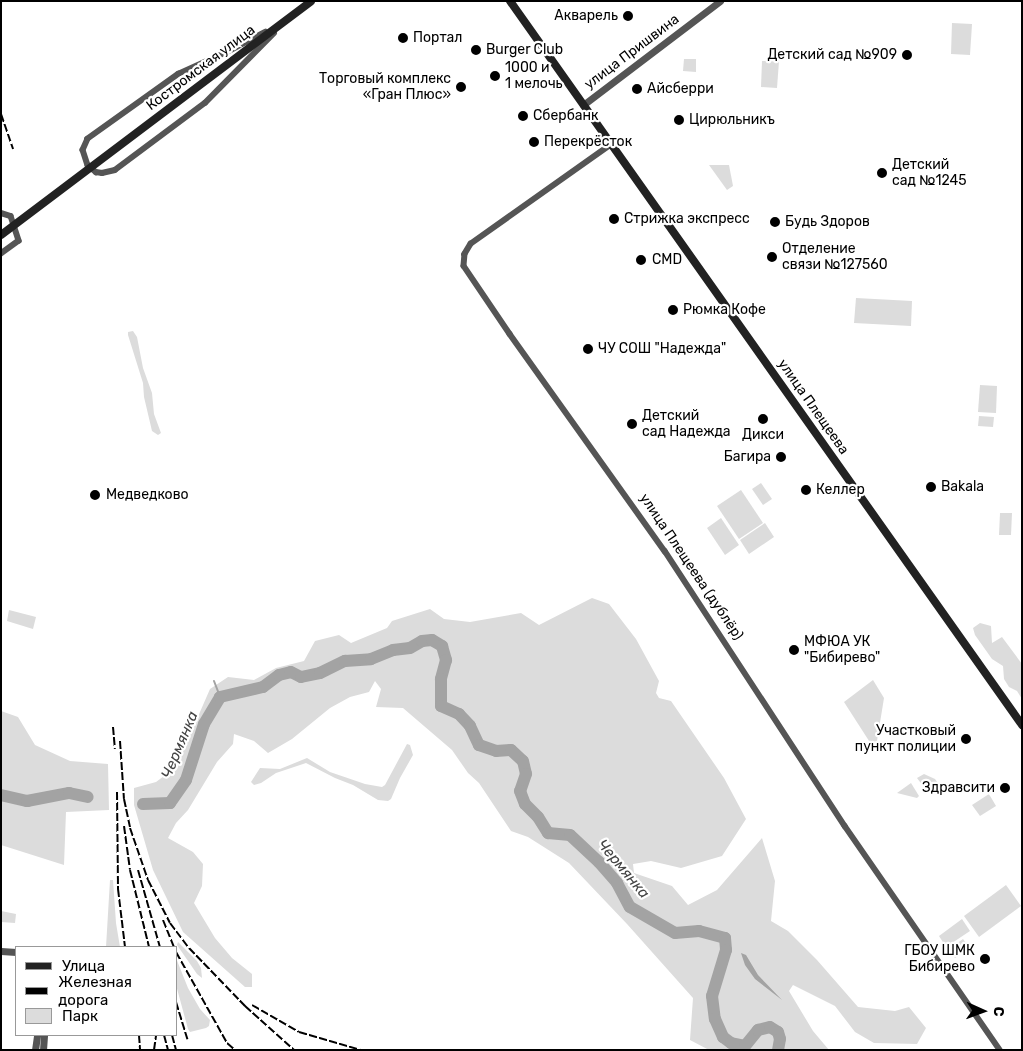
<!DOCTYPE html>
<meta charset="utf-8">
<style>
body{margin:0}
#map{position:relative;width:1023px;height:1051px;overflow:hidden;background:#fff;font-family:Rubik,sans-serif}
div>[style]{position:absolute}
.green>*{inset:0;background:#dcdcdc}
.water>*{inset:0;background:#a3a3a3}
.stream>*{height:2px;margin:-1px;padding:0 1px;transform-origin:1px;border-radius:1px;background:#a3a3a3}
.river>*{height:12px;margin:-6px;padding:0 6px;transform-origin:6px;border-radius:6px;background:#a3a3a3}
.minor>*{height:5.5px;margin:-2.75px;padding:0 2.75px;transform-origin:2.75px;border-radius:2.75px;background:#555}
.tertiary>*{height:7px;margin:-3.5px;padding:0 3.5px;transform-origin:3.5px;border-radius:3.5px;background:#555}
.secondary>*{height:8px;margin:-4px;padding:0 4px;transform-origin:4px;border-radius:4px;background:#222}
.rail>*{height:2px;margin-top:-1px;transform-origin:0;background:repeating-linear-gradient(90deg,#000 0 8px,transparent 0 10.5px)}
.dots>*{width:14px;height:14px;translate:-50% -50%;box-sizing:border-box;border:2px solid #fff;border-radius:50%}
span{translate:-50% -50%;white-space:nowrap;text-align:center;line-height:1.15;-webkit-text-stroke:4.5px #fff;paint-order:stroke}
.poi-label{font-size:14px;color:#000}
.right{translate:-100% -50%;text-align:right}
.left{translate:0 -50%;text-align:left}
.street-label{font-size:14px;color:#000}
.water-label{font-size:15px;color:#444;font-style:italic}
.frame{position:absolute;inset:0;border:2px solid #000;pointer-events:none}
.legend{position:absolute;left:15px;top:946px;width:162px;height:90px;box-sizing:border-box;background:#fff;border:1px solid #999;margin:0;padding:6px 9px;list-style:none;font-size:15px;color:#000}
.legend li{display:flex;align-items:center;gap:10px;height:25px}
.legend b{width:25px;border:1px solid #999}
.north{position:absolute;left:958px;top:986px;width:50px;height:50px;-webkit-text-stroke:4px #fff;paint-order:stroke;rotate:92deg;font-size:14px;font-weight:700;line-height:20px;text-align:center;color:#000}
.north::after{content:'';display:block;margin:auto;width:18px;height:22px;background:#000;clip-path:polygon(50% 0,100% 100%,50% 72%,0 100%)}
</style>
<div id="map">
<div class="green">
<i style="clip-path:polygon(952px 23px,972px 24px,970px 55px,951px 54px)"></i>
<i style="clip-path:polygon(684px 59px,696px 59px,696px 72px,683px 71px)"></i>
<i style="clip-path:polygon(762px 61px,779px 61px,777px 88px,761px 87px)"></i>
<i style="clip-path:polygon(709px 165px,729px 165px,733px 186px,727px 190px)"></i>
<i style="clip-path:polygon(856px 298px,912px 301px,911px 326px,854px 323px)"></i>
<i style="clip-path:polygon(133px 331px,137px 337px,143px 368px,152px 393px,154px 414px,161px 433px,158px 435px,152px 431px,144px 397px,143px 383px,128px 335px,128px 332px)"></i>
<i style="clip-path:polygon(980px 385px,997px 386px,996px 413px,978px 412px)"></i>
<i style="clip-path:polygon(979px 416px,994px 417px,993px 427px,978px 426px)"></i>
<i style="clip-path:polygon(761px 483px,772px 499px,763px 505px,752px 489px)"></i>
<i style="clip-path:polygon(741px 490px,763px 523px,739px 539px,717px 506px)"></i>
<i style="clip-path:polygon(1000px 513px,1012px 513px,1011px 535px,999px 535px)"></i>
<i style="clip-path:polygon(721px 518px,739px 545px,725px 555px,707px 528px)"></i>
<i style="clip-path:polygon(765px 523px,774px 537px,749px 554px,740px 540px)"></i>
<i style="clip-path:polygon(592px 598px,609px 604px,636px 639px,659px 681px,656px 693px,659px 698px,671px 701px,724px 778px,746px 819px,722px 856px,681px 868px,651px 861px,633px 864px,634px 873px,672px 886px,688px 905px,717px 890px,762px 838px,775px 881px,771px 921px,788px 931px,817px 960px,858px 1007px,895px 1011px,909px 1007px,926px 1028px,917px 1044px,874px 1043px,855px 1032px,835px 1006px,793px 985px,789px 991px,813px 1031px,829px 1050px,709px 1050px,690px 1040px,693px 998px,627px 924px,569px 863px,528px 837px,511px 831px,479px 783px,468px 773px,452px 750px,403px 708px,376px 707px,381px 689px,375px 681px,369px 692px,350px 697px,330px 708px,292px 739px,268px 753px,254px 741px,234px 734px,233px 744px,217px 762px,188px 810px,176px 823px,168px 838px,193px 852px,203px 864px,202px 886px,194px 903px,215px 938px,232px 958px,252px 974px,252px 987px,245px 987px,183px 932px,153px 870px,134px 805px,134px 788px,156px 782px,176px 767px,210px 689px,228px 677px,254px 680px,276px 668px,304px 661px,315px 641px,339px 635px,351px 643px,387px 628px,392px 621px,430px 609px,444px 619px,470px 622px,521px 613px,539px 625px)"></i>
<i style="clip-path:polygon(9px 610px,36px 617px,33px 629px,7px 621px)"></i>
<i style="clip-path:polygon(980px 623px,991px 626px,992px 643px,1002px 637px,1022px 664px,1022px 699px,1017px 691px,1009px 687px,1004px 679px,1003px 666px,992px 659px,975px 635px,973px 628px)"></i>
<i style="clip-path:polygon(873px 680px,884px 698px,877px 741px,871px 744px,844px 702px)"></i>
<i style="clip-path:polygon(1px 711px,18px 717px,35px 745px,70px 761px,108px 764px,109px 810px,66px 812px,64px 865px,1px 845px)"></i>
<i style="clip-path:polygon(407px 744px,410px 745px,413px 755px,400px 778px,391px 799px,388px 801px,378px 800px,353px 785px,335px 778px,306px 763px,276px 773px,261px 783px,254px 785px,251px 782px,260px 768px,280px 769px,307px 758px,330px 772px,365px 784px,382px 787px,385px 785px)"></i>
<i style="clip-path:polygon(924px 774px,935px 779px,943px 790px,938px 793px,926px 790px,917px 778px)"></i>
<i style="clip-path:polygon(911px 783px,919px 796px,917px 798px,897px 793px)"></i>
<i style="clip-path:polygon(989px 794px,996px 806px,980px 816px,972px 805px)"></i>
<i style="clip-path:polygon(110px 880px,113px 880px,116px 923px,120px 947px,106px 947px)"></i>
<i style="clip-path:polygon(1006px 885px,1021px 906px,979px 937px,964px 916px)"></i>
<i style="clip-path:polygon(1px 911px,16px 914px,15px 923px,1px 922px)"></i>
<i style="clip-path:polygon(962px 919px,970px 931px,946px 947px,939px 936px)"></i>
<i style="clip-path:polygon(963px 939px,970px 948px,955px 958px,949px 949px)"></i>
<i style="clip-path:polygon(178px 942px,197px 961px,201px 968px,202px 978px,197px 974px,177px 945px)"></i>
<i style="clip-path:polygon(176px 958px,188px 988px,200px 1009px,210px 1020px,209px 1026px,206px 1028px,190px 1032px,188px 1029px,176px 985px)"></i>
</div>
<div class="water">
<i style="clip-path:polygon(741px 953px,746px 955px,758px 975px,782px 1000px,755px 979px,745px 965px)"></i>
</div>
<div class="stream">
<i style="left:214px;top:681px;width:17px;rotate:69deg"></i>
</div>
<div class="river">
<i style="left:1px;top:795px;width:27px;rotate:13deg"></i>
<i style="left:27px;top:801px;width:43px;rotate:-10.8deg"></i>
<i style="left:69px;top:793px;width:19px;rotate:12deg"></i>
<i style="left:143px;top:804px;width:27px;rotate:-2deg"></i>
<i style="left:170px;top:803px;width:28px;rotate:-55deg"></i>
<i style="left:186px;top:780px;width:59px;rotate:-72.2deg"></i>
<i style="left:204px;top:724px;width:31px;rotate:-59deg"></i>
<i style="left:220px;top:697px;width:44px;rotate:-13.1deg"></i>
<i style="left:263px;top:687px;width:20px;rotate:-37deg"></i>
<i style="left:279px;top:675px;width:12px;rotate:-14deg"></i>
<i style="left:291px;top:672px;width:11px;rotate:27deg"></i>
<i style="left:301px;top:677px;width:19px;rotate:-12deg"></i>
<i style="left:320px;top:673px;width:28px;rotate:-26deg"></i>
<i style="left:345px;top:661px;width:26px;rotate:-4deg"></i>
<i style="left:371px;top:659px;width:24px;rotate:-22deg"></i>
<i style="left:393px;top:650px;width:17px;rotate:-7deg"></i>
<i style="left:410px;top:648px;width:14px;rotate:-30deg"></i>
<i style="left:422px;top:641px;width:10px;rotate:-6deg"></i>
<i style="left:432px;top:640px;width:12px;rotate:31deg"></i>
<i style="left:442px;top:646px;width:15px;rotate:74deg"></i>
<i style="left:446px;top:660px;width:20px;rotate:105deg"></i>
<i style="left:441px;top:679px;width:27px;rotate:90deg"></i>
<i style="left:441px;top:706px;width:20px;rotate:24deg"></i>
<i style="left:459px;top:714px;width:16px;rotate:47deg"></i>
<i style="left:470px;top:726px;width:21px;rotate:65deg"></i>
<i style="left:479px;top:745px;width:18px;rotate:19deg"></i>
<i style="left:496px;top:751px;width:15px;rotate:-4deg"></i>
<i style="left:511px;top:750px;width:16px;rotate:43deg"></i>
<i style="left:523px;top:761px;width:13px;rotate:77deg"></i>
<i style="left:526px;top:774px;width:18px;rotate:109deg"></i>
<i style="left:520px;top:791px;width:14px;rotate:69deg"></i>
<i style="left:525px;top:804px;width:18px;rotate:45deg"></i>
<i style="left:538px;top:817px;width:19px;rotate:58deg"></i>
<i style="left:548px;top:833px;width:22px;rotate:5deg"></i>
<i style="left:570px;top:835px;width:40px;rotate:43deg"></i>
<i style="left:599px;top:862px;width:28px;rotate:49deg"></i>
<i style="left:617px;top:883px;width:27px;rotate:62deg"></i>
<i style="left:630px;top:907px;width:52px;rotate:30deg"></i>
<i style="left:675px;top:933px;width:24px;rotate:-5deg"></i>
<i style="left:699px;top:931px;width:27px;rotate:15deg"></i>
<i style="left:725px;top:938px;width:12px;rotate:85deg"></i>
<i style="left:726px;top:950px;width:48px;rotate:106.9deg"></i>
<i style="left:712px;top:996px;width:23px;rotate:83deg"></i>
<i style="left:715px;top:1019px;width:20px;rotate:66deg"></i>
<i style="left:723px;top:1037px;width:10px;rotate:37deg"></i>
<i style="left:731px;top:1043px;width:14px;rotate:12deg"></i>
<i style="left:745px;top:1046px;width:21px;rotate:-51deg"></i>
<i style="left:758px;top:1030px;width:12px;rotate:-14deg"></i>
<i style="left:770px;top:1027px;width:9px;rotate:32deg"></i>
<i style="left:778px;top:1032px;width:7px;rotate:74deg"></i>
<i style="left:780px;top:1039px;width:11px;rotate:100deg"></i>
</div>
<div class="minor">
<i style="left:266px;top:32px;width:43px;rotate:152.2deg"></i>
<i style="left:228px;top:52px;width:54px;rotate:155.8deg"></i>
<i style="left:179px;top:74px;width:112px;rotate:144.5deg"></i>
<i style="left:88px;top:139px;width:12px;rotate:114deg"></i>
<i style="left:83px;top:150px;width:16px;rotate:72deg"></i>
<i style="left:88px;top:165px;width:11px;rotate:41deg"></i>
<i style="left:96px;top:172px;width:6px;rotate:9deg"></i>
<i style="left:102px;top:173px;width:13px;rotate:-13deg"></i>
<i style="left:115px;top:170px;width:112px;rotate:-36.7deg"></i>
<i style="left:205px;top:103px;width:98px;rotate:-45.4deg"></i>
<i style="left:611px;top:145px;width:171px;rotate:144.7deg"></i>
<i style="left:471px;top:244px;width:12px;rotate:121deg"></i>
<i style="left:465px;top:254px;width:12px;rotate:95deg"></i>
<i style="left:464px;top:266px;width:82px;rotate:55.9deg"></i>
<i style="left:510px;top:334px;width:267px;rotate:54.5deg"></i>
<i style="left:665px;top:551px;width:329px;rotate:56.8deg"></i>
<i style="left:845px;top:826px;width:272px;rotate:55.3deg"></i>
<i style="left:1px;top:213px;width:10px;rotate:17deg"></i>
<i style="left:11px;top:216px;width:26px;rotate:72deg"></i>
<i style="left:19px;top:241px;width:22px;rotate:144deg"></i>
</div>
<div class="tertiary">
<i style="left:583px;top:105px;width:172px;rotate:-37.2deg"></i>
<i style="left:1px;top:951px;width:15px;rotate:4deg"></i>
<i style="left:35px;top:1050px;width:15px;rotate:-82deg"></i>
<i style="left:43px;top:1050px;width:15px;rotate:-86deg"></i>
</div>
<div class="secondary">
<i style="left:510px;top:1px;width:887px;rotate:54.73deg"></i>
<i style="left:1px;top:235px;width:388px;rotate:-37deg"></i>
</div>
<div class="rail">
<i style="left:1px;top:114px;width:37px;rotate:71deg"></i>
<i style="left:113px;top:727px;width:22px;rotate:85deg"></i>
<i style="left:120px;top:741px;width:58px;rotate:86.1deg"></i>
<i style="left:124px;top:799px;width:30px;rotate:78deg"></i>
<i style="left:130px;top:828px;width:55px;rotate:70.9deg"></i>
<i style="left:148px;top:880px;width:48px;rotate:62.9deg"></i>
<i style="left:170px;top:923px;width:31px;rotate:53deg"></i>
<i style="left:189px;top:948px;width:81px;rotate:46deg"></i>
<i style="left:245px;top:1006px;width:66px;rotate:41.9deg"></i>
<i style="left:117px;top:792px;width:97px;rotate:89.4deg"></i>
<i style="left:118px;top:889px;width:58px;rotate:83.1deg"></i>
<i style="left:124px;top:826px;width:44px;rotate:82.2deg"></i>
<i style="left:130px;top:870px;width:79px;rotate:76.1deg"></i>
<i style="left:138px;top:870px;width:80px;rotate:74.1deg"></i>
<i style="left:163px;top:920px;width:29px;rotate:68deg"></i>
<i style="left:176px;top:952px;width:104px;rotate:60.7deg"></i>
<i style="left:227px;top:1043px;width:11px;rotate:41deg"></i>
<i style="left:176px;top:1002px;width:39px;rotate:73deg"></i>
<i style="left:252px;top:1005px;width:54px;rotate:29.9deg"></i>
<i style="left:299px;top:1032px;width:65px;rotate:16.2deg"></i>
<i style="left:139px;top:1035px;width:15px;rotate:86deg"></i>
<i style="left:164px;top:1035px;width:16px;rotate:75deg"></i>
<i style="left:172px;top:1035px;width:16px;rotate:75deg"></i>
<i style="left:154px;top:1050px;width:15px;rotate:-82deg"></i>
</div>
<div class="dots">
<i style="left:628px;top:16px;background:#000"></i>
<i style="left:403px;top:38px;background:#000"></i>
<i style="left:476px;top:50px;background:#000"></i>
<i style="left:907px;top:55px;background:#000"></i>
<i style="left:495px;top:76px;background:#000"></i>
<i style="left:461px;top:87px;background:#000"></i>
<i style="left:637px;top:89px;background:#000"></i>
<i style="left:523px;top:116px;background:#000"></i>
<i style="left:679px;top:120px;background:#000"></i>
<i style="left:534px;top:142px;background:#000"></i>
<i style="left:882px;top:173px;background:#000"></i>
<i style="left:614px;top:219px;background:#000"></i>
<i style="left:775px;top:222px;background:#000"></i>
<i style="left:772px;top:257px;background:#000"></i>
<i style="left:641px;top:260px;background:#000"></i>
<i style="left:673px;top:310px;background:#000"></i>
<i style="left:588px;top:349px;background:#000"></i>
<i style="left:763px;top:419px;background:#000"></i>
<i style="left:632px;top:424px;background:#000"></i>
<i style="left:781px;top:457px;background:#000"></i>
<i style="left:931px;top:487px;background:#000"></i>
<i style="left:806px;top:490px;background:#000"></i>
<i style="left:95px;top:495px;background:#000"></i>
<i style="left:794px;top:650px;background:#000"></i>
<i style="left:966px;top:739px;background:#000"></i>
<i style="left:1005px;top:788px;background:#000"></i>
<i style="left:985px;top:959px;background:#000"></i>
</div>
<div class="poi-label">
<span class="right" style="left:618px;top:16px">Акварель</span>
<span class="left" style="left:413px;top:38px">Портал</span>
<span class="left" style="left:486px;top:50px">Burger Club</span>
<span class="right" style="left:897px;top:55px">Детский сад №909</span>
<span class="left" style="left:505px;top:76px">1000 и<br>1 мелочь</span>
<span class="right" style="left:451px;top:87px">Торговый комплекс<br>«Гран Плюс»</span>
<span class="left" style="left:647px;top:89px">Айсберри</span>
<span class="left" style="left:533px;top:116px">Сбербанк</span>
<span class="left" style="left:689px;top:120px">Цирюльникъ</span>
<span class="left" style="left:544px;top:142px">Перекрёсток</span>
<span class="left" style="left:892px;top:173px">Детский<br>сад №1245</span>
<span class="left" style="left:624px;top:219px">Стрижка экспресс</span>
<span class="left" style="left:785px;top:222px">Будь Здоров</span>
<span class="left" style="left:782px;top:257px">Отделение<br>связи №127560</span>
<span class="left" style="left:652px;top:260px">CMD</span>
<span class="left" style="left:683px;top:310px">Рюмка Кофе</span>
<span class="left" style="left:598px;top:349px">ЧУ СОШ "Надежда"</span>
<span class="left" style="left:642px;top:424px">Детский<br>сад Надежда</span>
<span style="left:763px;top:435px">Дикси</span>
<span class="right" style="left:771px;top:457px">Багира</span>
<span class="left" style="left:941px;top:487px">Bakala</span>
<span class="left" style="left:816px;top:490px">Келлер</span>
<span class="left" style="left:106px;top:495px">Медведково</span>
<span class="left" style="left:804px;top:650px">МФЮА УК<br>"Бибирево"</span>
<span class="right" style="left:956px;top:739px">Участковый<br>пункт полиции</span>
<span class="right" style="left:995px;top:788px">Здравсити</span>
<span class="right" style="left:975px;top:959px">ГБОУ ШМК<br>Бибирево</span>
</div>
<div class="street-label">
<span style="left:632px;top:52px;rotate:-37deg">улица Пришвина</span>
<span style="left:201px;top:68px;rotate:-37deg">Костромская улица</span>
<span style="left:813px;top:407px;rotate:55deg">улица Плещеева</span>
<span style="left:691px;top:567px;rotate:56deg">улица Плещеева (дублёр)</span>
</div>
<div class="water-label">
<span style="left:180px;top:745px;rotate:-67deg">Чермянка</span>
<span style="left:623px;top:869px;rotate:50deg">Чермянка</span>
</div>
<div class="frame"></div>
<ul class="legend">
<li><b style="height:6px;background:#222"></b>Улица</li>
<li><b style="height:6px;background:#000"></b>Железная дорога</li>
<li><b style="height:14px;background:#dcdcdc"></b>Парк</li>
</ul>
<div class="north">С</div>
</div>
